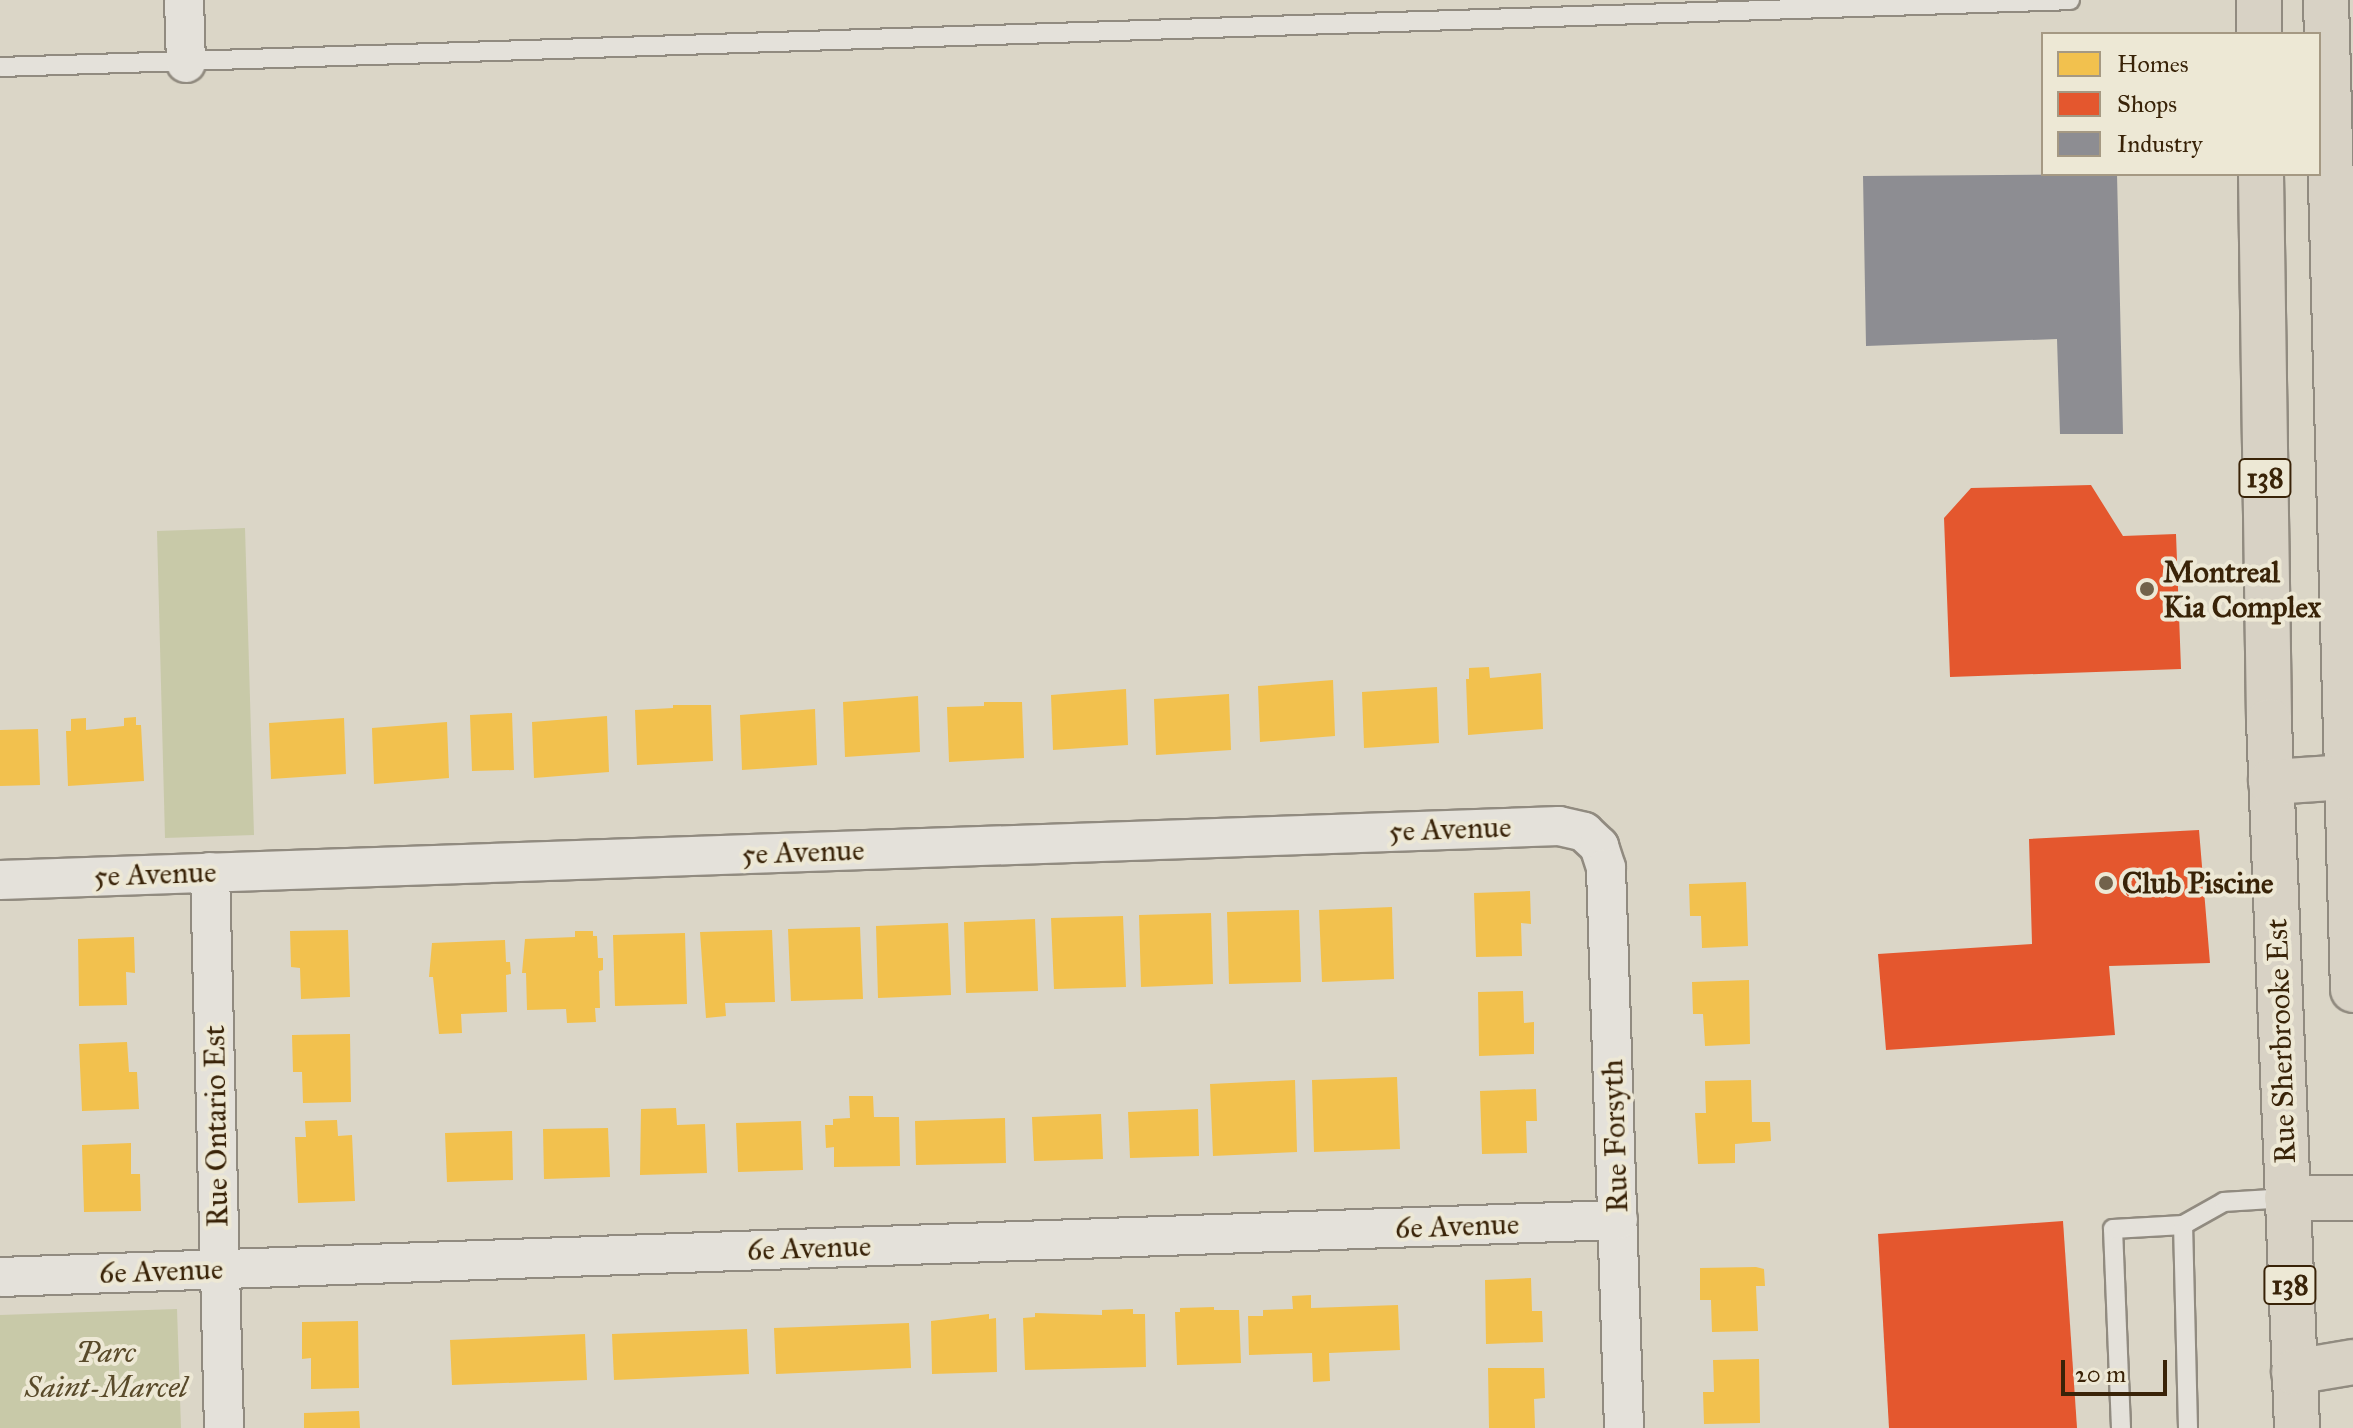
<!DOCTYPE html>
<style>
body{margin:0}
#map{position:relative;width:2353px;height:1428px;overflow:hidden;background:#dbd6c7;font-family:"IM FELL Great Primer",serif}
div>[style]{position:absolute}
.green>*{inset:0;background:#c8c9a8}
.homes>*{inset:0;background:#f2c14e}
.shops>*{inset:0;background:#e4572e}
.industry>*{inset:0;background:#8d8d92}
.roads{filter:drop-shadow(2px 0 #918b80) drop-shadow(-2px 0 #918b80) drop-shadow(0 2px #918b80) drop-shadow(0 -2px #918b80)}
.lane>*{height:18px;margin:-9px;padding:0 9px;transform-origin:9px;border-radius:9px;background:#e4e1da}
.street>*{height:38px;margin:-19px;padding:0 19px;transform-origin:19px;border-radius:19px;background:#e4e1da}
.primary>*{height:44px;margin:-22px;padding:0 22px;transform-origin:22px;border-radius:22px;background:#d8d2c5}
.dots>*{width:22px;height:22px;translate:-50% -50%;box-sizing:border-box;border:4px solid #ede8d5;border-radius:50%}
span{translate:-50% -50%;white-space:nowrap;text-align:center;line-height:1.15;-webkit-text-stroke:8px #ede8d5;paint-order:stroke}
.shield-label span{padding:2px 6px;background:#ede8d5;border:2px solid;border-radius:6px;-webkit-text-stroke-width:0}
.shield-label{font-size:28px;color:#392308;font-weight:700}
.poi-label{font-size:30px;color:#392308;font-weight:700}
.left{translate:0 -50%;text-align:left}
.street-label{font-size:30px;color:#392308}
.park-label{font-size:30px;color:#594a2a;font-style:italic}
.legend{position:absolute;left:2041px;top:32px;width:280px;height:144px;box-sizing:border-box;background:#ede8d5;border:2px solid #a59983;margin:0;padding:10px 14px;list-style:none;font-size:24px;color:#392308}
.legend li{display:flex;align-items:center;gap:16px;height:40px}
.legend b{width:40px;border:2px solid #a59983}
.scale{position:absolute;left:2061px;top:1360px;width:106px;height:36px;box-sizing:border-box;border:4px solid #392308;border-top:0;padding-left:10px;font-size:24px;line-height:28px;white-space:nowrap;color:#392308;-webkit-text-stroke:6px #ede8d5;paint-order:stroke}
</style>
<div id="map">
<div class="green">
<i style="clip-path:polygon(245px 528px,254px 835px,165px 838px,157px 531px)"></i>
<i style="clip-path:polygon(177px 1309px,181px 1428px,0 1428px,0 1315px)"></i>
</div>
<div class="homes">
<i style="clip-path:polygon(1489px 667px,1490px 678px,1541px 673px,1543px 729px,1468px 735px,1466px 679px,1469px 679px,1469px 668px)"></i>
<i style="clip-path:polygon(1333px 680px,1335px 736px,1260px 742px,1258px 686px)"></i>
<i style="clip-path:polygon(1437px 687px,1439px 743px,1364px 748px,1362px 692px)"></i>
<i style="clip-path:polygon(1126px 689px,1128px 745px,1053px 750px,1051px 695px)"></i>
<i style="clip-path:polygon(1229px 694px,1231px 750px,1156px 755px,1154px 699px)"></i>
<i style="clip-path:polygon(918px 696px,920px 752px,845px 757px,843px 702px)"></i>
<i style="clip-path:polygon(984px 702px,1022px 702px,1024px 758px,949px 762px,947px 707px,984px 706px)"></i>
<i style="clip-path:polygon(673px 705px,711px 705px,713px 761px,637px 765px,635px 710px,673px 708px)"></i>
<i style="clip-path:polygon(815px 709px,817px 765px,742px 770px,740px 715px)"></i>
<i style="clip-path:polygon(512px 713px,514px 770px,472px 771px,470px 715px)"></i>
<i style="clip-path:polygon(607px 716px,609px 772px,534px 778px,532px 722px)"></i>
<i style="clip-path:polygon(136px 717px,136px 725px,141px 725px,144px 781px,68px 786px,66px 731px,71px 731px,71px 719px,86px 718px,86px 730px,124px 726px,124px 718px)"></i>
<i style="clip-path:polygon(344px 718px,346px 774px,271px 779px,269px 723px)"></i>
<i style="clip-path:polygon(447px 722px,449px 778px,374px 784px,372px 728px)"></i>
<i style="clip-path:polygon(38px 729px,40px 785px,0 786px,0 730px)"></i>
<i style="clip-path:polygon(1746px 882px,1748px 946px,1702px 948px,1701px 916px,1690px 916px,1689px 884px)"></i>
<i style="clip-path:polygon(1530px 891px,1531px 924px,1521px 923px,1522px 956px,1476px 957px,1474px 893px)"></i>
<i style="clip-path:polygon(1392px 907px,1394px 979px,1322px 982px,1319px 910px)"></i>
<i style="clip-path:polygon(1299px 910px,1301px 982px,1229px 984px,1227px 912px)"></i>
<i style="clip-path:polygon(1211px 913px,1213px 984px,1141px 987px,1139px 915px)"></i>
<i style="clip-path:polygon(1123px 916px,1126px 987px,1054px 989px,1051px 918px)"></i>
<i style="clip-path:polygon(1035px 919px,1038px 991px,966px 993px,964px 922px)"></i>
<i style="clip-path:polygon(948px 923px,951px 995px,878px 998px,876px 926px)"></i>
<i style="clip-path:polygon(860px 927px,863px 999px,791px 1001px,788px 929px)"></i>
<i style="clip-path:polygon(348px 930px,350px 997px,301px 999px,300px 968px,291px 967px,290px 931px)"></i>
<i style="clip-path:polygon(772px 930px,775px 1002px,725px 1003px,726px 1016px,706px 1018px,700px 932px)"></i>
<i style="clip-path:polygon(575px 931px,593px 931px,593px 936px,597px 936px,598px 958px,603px 958px,603px 970px,599px 971px,600px 1008px,595px 1008px,596px 1022px,567px 1023px,566px 1009px,527px 1010px,526px 973px,522px 973px,525px 939px,575px 937px)"></i>
<i style="clip-path:polygon(685px 933px,687px 1004px,615px 1006px,613px 935px)"></i>
<i style="clip-path:polygon(134px 937px,135px 973px,126px 972px,127px 1005px,79px 1006px,78px 939px)"></i>
<i style="clip-path:polygon(505px 940px,506px 962px,510px 962px,511px 974px,506px 975px,507px 1012px,461px 1014px,462px 1033px,439px 1034px,433px 977px,429px 977px,432px 943px)"></i>
<i style="clip-path:polygon(1749px 980px,1750px 1044px,1705px 1046px,1703px 1014px,1693px 1014px,1692px 982px)"></i>
<i style="clip-path:polygon(1523px 991px,1524px 1023px,1534px 1022px,1534px 1054px,1479px 1056px,1478px 992px)"></i>
<i style="clip-path:polygon(350px 1034px,351px 1102px,303px 1103px,302px 1072px,293px 1072px,292px 1035px)"></i>
<i style="clip-path:polygon(127px 1042px,129px 1072px,137px 1072px,139px 1109px,82px 1111px,79px 1044px)"></i>
<i style="clip-path:polygon(1397px 1077px,1400px 1149px,1314px 1152px,1312px 1080px)"></i>
<i style="clip-path:polygon(1295px 1080px,1297px 1152px,1213px 1156px,1210px 1084px)"></i>
<i style="clip-path:polygon(1751px 1080px,1752px 1122px,1770px 1122px,1771px 1141px,1735px 1144px,1735px 1163px,1698px 1164px,1695px 1113px,1706px 1113px,1705px 1081px)"></i>
<i style="clip-path:polygon(1536px 1089px,1537px 1121px,1526px 1121px,1527px 1153px,1482px 1154px,1480px 1091px)"></i>
<i style="clip-path:polygon(849px 1096px,873px 1096px,874px 1117px,899px 1117px,900px 1166px,834px 1167px,834px 1147px,826px 1148px,825px 1125px,833px 1125px,833px 1119px,850px 1118px)"></i>
<i style="clip-path:polygon(676px 1108px,677px 1125px,705px 1124px,707px 1173px,640px 1175px,641px 1109px)"></i>
<i style="clip-path:polygon(1198px 1109px,1199px 1156px,1130px 1158px,1128px 1112px)"></i>
<i style="clip-path:polygon(1101px 1114px,1103px 1159px,1034px 1161px,1032px 1117px)"></i>
<i style="clip-path:polygon(1005px 1118px,1006px 1163px,916px 1165px,915px 1121px)"></i>
<i style="clip-path:polygon(337px 1120px,338px 1136px,352px 1135px,355px 1201px,298px 1203px,295px 1137px,306px 1137px,305px 1121px)"></i>
<i style="clip-path:polygon(801px 1121px,803px 1170px,738px 1172px,736px 1123px)"></i>
<i style="clip-path:polygon(608px 1128px,610px 1177px,544px 1179px,543px 1129px)"></i>
<i style="clip-path:polygon(512px 1131px,513px 1180px,447px 1182px,445px 1133px)"></i>
<i style="clip-path:polygon(131px 1143px,131px 1174px,140px 1174px,141px 1211px,84px 1212px,82px 1145px)"></i>
<i style="clip-path:polygon(1756px 1267px,1764px 1269px,1765px 1286px,1756px 1286px,1758px 1331px,1712px 1332px,1711px 1300px,1700px 1300px,1700px 1268px)"></i>
<i style="clip-path:polygon(1531px 1278px,1532px 1311px,1542px 1311px,1543px 1342px,1486px 1344px,1485px 1280px)"></i>
<i style="clip-path:polygon(1311px 1295px,1311px 1308px,1398px 1305px,1400px 1350px,1329px 1353px,1330px 1381px,1313px 1382px,1312px 1353px,1249px 1355px,1248px 1316px,1263px 1316px,1263px 1310px,1293px 1309px,1292px 1296px)"></i>
<i style="clip-path:polygon(1214px 1307px,1214px 1310px,1239px 1310px,1241px 1363px,1177px 1365px,1175px 1312px,1180px 1312px,1180px 1308px)"></i>
<i style="clip-path:polygon(1133px 1309px,1133px 1314px,1145px 1314px,1146px 1367px,1025px 1370px,1023px 1318px,1035px 1317px,1035px 1313px,1102px 1315px,1102px 1310px)"></i>
<i style="clip-path:polygon(989px 1314px,989px 1319px,996px 1318px,997px 1372px,932px 1374px,931px 1321px)"></i>
<i style="clip-path:polygon(358px 1321px,359px 1388px,311px 1389px,311px 1358px,302px 1359px,302px 1322px)"></i>
<i style="clip-path:polygon(909px 1323px,911px 1368px,776px 1374px,774px 1328px)"></i>
<i style="clip-path:polygon(747px 1329px,749px 1374px,614px 1380px,612px 1334px)"></i>
<i style="clip-path:polygon(585px 1334px,587px 1380px,452px 1385px,450px 1340px)"></i>
<i style="clip-path:polygon(1759px 1359px,1760px 1423px,1704px 1424px,1703px 1392px,1714px 1392px,1713px 1360px)"></i>
<i style="clip-path:polygon(1488px 1368px,1544px 1368px,1545px 1398px,1534px 1399px,1535px 1428px,1489px 1428px)"></i>
<i style="clip-path:polygon(359px 1411px,360px 1428px,304px 1428px,304px 1413px)"></i>
</div>
<div class="shops">
<i style="clip-path:polygon(2091px 485px,2123px 536px,2176px 534px,2181px 669px,1950px 677px,1944px 518px,1971px 488px)"></i>
<i style="clip-path:polygon(2199px 830px,2210px 963px,2109px 966px,2115px 1035px,1886px 1050px,1878px 954px,2032px 944px,2029px 839px)"></i>
<i style="clip-path:polygon(2063px 1221px,2077px 1428px,1889px 1428px,1878px 1234px)"></i>
</div>
<div class="industry">
<i style="clip-path:polygon(2117px 174px,2123px 434px,2060px 434px,2057px 339px,1866px 346px,1863px 176px)"></i>
</div>
<div class="roads">
<div class="lane">
<i style="left:0;top:67px;width:2071px;rotate:-1.85deg"></i>
<i style="left:2121px;top:1428px;width:199px;rotate:-92.3deg"></i>
<i style="left:2113px;top:1229px;width:70px;rotate:-3.3deg"></i>
<i style="left:2188px;top:1428px;width:203px;rotate:-91.4deg"></i>
<i style="left:2183px;top:1225px;width:47px;rotate:-29.3deg"></i>
<i style="left:2224px;top:1202px;width:63px;rotate:-3.6deg"></i>
</div>
<div class="street">
<i style="left:184px;top:0;width:63px;rotate:88.2deg"></i>
<i style="left:210px;top:872px;width:556px;rotate:88.56deg"></i>
<i style="left:0;top:880px;width:1560px;rotate:-1.98deg"></i>
<i style="left:1559px;top:826px;width:26px;rotate:13deg"></i>
<i style="left:1584px;top:832px;width:21px;rotate:43deg"></i>
<i style="left:1599px;top:846px;width:23px;rotate:72deg"></i>
<i style="left:1606px;top:868px;width:560px;rotate:88.16deg"></i>
<i style="left:0;top:1277px;width:1619px;rotate:-2.02deg"></i>
</div>
<div class="primary">
<i style="left:2259px;top:0;width:34px;rotate:90deg"></i>
<i style="left:2326px;top:0;width:990px;rotate:88.44deg"></i>
<i style="left:2261px;top:174px;width:547px;rotate:89.16deg"></i>
<i style="left:2269px;top:721px;width:708px;rotate:87.73deg"></i>
<i style="left:2271px;top:782px;width:76px;rotate:-3.8deg"></i>
<i style="left:2287px;top:1198px;width:66px"></i>
<i style="left:2294px;top:1372px;width:60px;rotate:-9.6deg"></i>
</div>
</div>
<div class="dots">
<i style="left:2147px;top:589px;background:#72624b"></i>
<i style="left:2106px;top:883px;background:#72624b"></i>
</div>
<div class="shield-label">
<span style="left:2265px;top:478px">138</span>
<span style="left:2290px;top:1285px">138</span>
</div>
<div class="poi-label">
<span class="left" style="left:2163px;top:589px">Montreal<br>Kia Complex</span>
<span class="left" style="left:2122px;top:883px">Club Piscine</span>
</div>
<div class="street-label">
<span style="left:1450px;top:829px;rotate:-2deg">5e Avenue</span>
<span style="left:803px;top:852px;rotate:-2deg">5e Avenue</span>
<span style="left:155px;top:874px;rotate:-2deg">5e Avenue</span>
<span style="left:2281px;top:1041px;rotate:-92deg">Rue Sherbrooke Est</span>
<span style="left:216px;top:1126px;rotate:-91deg">Rue Ontario Est</span>
<span style="left:1615px;top:1136px;rotate:-92deg">Rue Forsyth</span>
<span style="left:1457px;top:1226px;rotate:-2deg">6e Avenue</span>
<span style="left:809px;top:1248px;rotate:-2deg">6e Avenue</span>
<span style="left:161px;top:1271px;rotate:-2deg">6e Avenue</span>
</div>
<div class="park-label">
<span style="left:106px;top:1369px">Parc<br>Saint-Marcel</span>
</div>
<ul class="legend">
<li><b style="height:22px;background:#f2c14e"></b>Homes</li>
<li><b style="height:22px;background:#e4572e"></b>Shops</li>
<li><b style="height:22px;background:#8d8d92"></b>Industry</li>
</ul>
<div class="scale">20 m</div>
</div>
